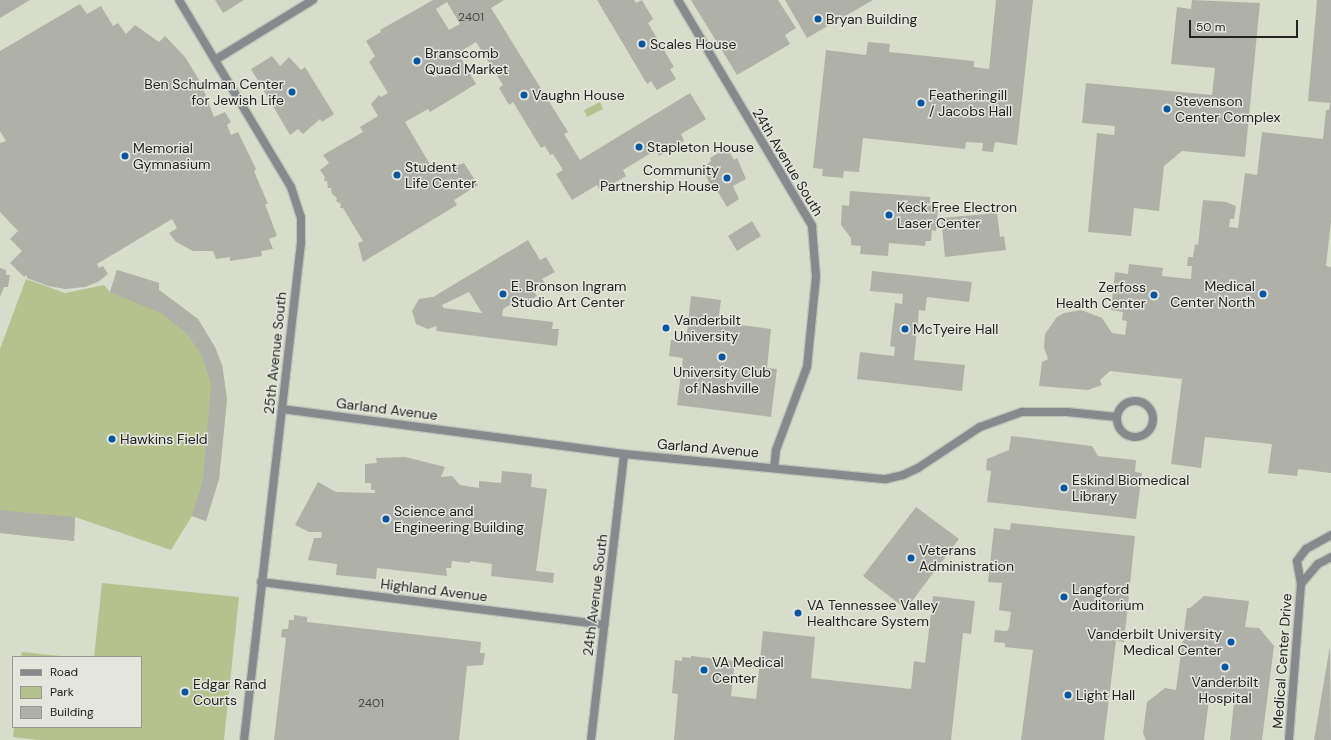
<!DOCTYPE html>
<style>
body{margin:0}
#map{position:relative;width:1331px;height:740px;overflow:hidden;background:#e4e6dd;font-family:"DM Sans",sans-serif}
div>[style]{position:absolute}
.built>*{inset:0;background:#d8dccb}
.green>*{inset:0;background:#b6c28d}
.building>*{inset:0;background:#afb1a9}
.roads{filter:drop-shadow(1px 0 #c1c3bb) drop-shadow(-1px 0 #c1c3bb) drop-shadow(0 1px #c1c3bb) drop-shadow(0 -1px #c1c3bb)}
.minor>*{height:8px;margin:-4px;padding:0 4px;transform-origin:4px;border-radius:4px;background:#878a8d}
.minor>.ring{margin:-4px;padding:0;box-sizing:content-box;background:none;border:8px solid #878a8d;border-radius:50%}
.dots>*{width:11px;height:11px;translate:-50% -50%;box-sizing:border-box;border:2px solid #e4e6dd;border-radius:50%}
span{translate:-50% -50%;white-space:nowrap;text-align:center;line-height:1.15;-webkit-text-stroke:3px #e4e6dd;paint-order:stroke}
.number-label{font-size:12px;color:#464743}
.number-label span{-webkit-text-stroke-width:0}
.poi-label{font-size:14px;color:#232421}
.left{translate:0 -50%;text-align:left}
.right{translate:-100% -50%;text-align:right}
.street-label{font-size:14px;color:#232421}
.legend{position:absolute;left:12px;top:656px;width:130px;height:72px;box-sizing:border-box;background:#e4e6dd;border:1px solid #979892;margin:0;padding:5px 7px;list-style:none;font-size:12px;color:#232421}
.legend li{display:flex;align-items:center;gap:8px;height:20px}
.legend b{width:20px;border:1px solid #979892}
.scale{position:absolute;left:1189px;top:20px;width:109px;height:18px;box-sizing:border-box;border:2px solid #232421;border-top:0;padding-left:5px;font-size:12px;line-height:14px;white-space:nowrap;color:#232421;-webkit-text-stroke:3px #e4e6dd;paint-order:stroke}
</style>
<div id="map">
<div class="built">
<i style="clip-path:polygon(evenodd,0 0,1331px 0,1331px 740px,0 740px,0 0,13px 657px,141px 657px,141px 727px,13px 727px,13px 657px)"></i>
</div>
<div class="green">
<i style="clip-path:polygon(600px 102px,603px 109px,587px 117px,584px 110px)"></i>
<i style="clip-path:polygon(117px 270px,159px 283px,159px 290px,198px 319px,222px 365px,227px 399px,219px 479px,206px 521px,192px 516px,171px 550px,75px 517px,74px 541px,0 533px,0 349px,26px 279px,65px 293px,104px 285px,110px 292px)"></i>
<i style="clip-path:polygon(102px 583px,239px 597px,224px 740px,38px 740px,13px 737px,14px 727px,141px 727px,141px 657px,94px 657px)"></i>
<i style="clip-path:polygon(22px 652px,70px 657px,21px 657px)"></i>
</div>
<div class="building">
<i style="clip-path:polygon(0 0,30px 0,0 18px)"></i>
<i style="clip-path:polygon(215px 0,244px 0,223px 13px)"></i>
<i style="clip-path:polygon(evenodd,433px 0,504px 0,491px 8px,568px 132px,564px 134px,580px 160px,690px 93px,706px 119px,681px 134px,684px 141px,659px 156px,656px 150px,623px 170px,626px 176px,601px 191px,597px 185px,572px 200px,556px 174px,563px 170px,553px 154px,550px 155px,545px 146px,541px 148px,513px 102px,509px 105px,499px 88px,503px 85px,476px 42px,458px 53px,476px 84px,430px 112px,428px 109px,405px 122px,435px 173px,464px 163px,478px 185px,454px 200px,457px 205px,363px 262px,358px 243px,363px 241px,343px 208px,340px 208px,341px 204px,336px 201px,337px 198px,332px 194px,331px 188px,328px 188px,327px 181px,324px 181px,325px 177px,320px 170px,329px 163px,323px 155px,363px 132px,360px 127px,378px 116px,371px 104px,379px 95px,381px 97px,388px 93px,369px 62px,375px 56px,366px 41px,381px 32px,380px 30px,433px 0,447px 2px,460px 24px,449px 30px,436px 9px,447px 2px)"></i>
<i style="clip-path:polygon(597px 0,634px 0,636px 3px,642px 0,653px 19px,648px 23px,674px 67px,670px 69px,676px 79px,657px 90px,651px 81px,647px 84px)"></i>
<i style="clip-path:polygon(691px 0,778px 0,796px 28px,785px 35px,790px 44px,737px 75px)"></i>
<i style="clip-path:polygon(785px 0,873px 0,807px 38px)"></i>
<i style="clip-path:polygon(996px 0,1033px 0,1017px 145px,995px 142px,993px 152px,982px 151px,983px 143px,966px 142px,965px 149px,863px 138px,859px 172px,844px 171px,843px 178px,822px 176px,823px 169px,813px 168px,826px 50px,866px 55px,868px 42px,890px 44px,889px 52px,974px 61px,974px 67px,989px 69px)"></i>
<i style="clip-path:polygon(1192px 0,1260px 3px,1245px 157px,1182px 151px,1164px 166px,1159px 211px,1134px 208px,1131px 236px,1088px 232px,1097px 133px,1114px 135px,1115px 126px,1082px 123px,1086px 83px,1212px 95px,1215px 68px,1171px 64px,1177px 7px,1191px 9px)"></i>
<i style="clip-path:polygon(1317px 0,1331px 0,1331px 221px,1326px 266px,1331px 267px,1331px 473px,1298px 469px,1297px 476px,1268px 473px,1272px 444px,1205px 437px,1201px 468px,1171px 464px,1182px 379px,1110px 371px,1100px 380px,1102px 385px,1088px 390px,1039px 386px,1042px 362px,1048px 359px,1044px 348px,1045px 334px,1057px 317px,1064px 313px,1081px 310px,1102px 318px,1112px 333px,1125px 335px,1127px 321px,1122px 320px,1123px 312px,1111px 310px,1115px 272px,1128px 274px,1129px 264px,1163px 268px,1162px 276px,1191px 279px,1192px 266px,1187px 266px,1188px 257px,1193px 257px,1195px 244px,1198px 245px,1203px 200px,1226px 202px,1236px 206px,1234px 219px,1230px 219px,1229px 227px,1238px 228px,1245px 173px,1257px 175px,1262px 132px,1323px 139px,1326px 110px,1329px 110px,1330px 103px,1308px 101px)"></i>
<i style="clip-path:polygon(80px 4px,87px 14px,101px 6px,113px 26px,118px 23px,126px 34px,135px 25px,159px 42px,165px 36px,185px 57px,201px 83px,214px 117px,225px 112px,231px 122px,227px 125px,231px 135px,238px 132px,256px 169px,254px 171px,268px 204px,265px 204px,277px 236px,269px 239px,273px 249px,261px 251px,262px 256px,230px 261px,230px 257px,216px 259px,213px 251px,193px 251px,176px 242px,169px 233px,177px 228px,172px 219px,97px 264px,99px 268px,103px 266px,108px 274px,98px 282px,85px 287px,65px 289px,48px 286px,27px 278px,27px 275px,24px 277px,10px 263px,22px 251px,10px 239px,18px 231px,0 212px,0 143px,6px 141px,0 131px,0 51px)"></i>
<i style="clip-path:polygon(272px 56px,280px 66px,289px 57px,301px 70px,305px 67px,334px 114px,322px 122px,320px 119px,303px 134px,298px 129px,290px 135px,251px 69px)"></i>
<i style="clip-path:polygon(727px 148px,734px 160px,737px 158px,746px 179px,733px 186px,739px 199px,727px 207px,715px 187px,710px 185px,703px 168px,711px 161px,710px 158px)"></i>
<i style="clip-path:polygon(850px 191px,930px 197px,930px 206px,938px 206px,936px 231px,932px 230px,931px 241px,926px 241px,925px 246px,889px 243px,888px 256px,860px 254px,861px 246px,851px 245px,851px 238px,841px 225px,842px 205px,849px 206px)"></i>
<i style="clip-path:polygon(997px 213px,1000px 237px,1004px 236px,1006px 250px,945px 257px,941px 218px)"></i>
<i style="clip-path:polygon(752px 221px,761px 236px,737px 251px,728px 236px)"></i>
<i style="clip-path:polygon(evenodd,528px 240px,540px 260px,546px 257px,555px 272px,542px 279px,546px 284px,533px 291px,537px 296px,522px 305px,519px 299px,503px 309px,502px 316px,553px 322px,552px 329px,559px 329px,557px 346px,436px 331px,437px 326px,428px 329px,416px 324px,412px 311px,419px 299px,433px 297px,528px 240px,469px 292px,482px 313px,444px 308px,442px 305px,469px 292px)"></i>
<i style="clip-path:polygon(0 268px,6px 270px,6px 275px,10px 275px,8px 287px,4px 287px,0 297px)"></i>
<i style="clip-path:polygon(117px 270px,159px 283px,159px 290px,198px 319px,215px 347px,222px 365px,227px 399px,219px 479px,206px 521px,192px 516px,203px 480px,211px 384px,202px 356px,188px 335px,163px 314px,110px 292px)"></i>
<i style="clip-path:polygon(872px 271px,972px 282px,969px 302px,927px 297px,925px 311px,919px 310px,914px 360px,965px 365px,962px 391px,857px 379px,860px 352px,894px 356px,895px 347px,890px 346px,895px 303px,902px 304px,903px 294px,870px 291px)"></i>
<i style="clip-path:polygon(691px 296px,721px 300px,718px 322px,771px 329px,767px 368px,777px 369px,771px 417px,677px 405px,683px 358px,669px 356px,671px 340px,686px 342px)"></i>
<i style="clip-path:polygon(1011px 436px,1092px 446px,1098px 456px,1136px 460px,1135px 472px,1142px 473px,1136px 519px,987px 502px,991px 471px,986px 470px,987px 459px,1009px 450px)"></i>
<i style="clip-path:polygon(405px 457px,445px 467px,441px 477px,452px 476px,460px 485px,479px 488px,479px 481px,501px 483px,502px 471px,532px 474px,531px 487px,547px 489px,536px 571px,554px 573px,553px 583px,491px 576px,492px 564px,470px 561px,470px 563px,452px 561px,451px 568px,446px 568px,447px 576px,377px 568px,376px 579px,336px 575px,337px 564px,308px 560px,314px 538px,321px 538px,322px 532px,309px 532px,295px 525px,318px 482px,336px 492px,375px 493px,375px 490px,371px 490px,371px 483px,365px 483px,365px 464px,377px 463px,376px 458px)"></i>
<i style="clip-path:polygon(916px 507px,959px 539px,906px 609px,863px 576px)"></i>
<i style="clip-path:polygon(0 510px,75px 517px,74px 541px,0 533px)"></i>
<i style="clip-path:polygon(1011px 523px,1135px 536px,1124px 642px,1116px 641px,1104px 740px,1021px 740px,1033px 650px,1005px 647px,1005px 643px,994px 642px,995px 630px,1007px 631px,1009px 628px,1011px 612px,999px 610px,1002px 583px,988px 582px,994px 528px,1010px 530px)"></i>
<i style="clip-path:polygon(933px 596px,975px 601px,971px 634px,963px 633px,951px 740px,674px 740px,678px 694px,672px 693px,675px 660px,682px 661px,682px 657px,691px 658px,691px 656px,735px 661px,731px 696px,756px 699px,763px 631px,815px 637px,811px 678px,911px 689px,914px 661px,925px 663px)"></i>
<i style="clip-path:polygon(1204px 596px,1249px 601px,1245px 627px,1259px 628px,1274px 646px,1262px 740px,1230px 740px,1234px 702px,1209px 699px,1204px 740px,1146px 740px,1143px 733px,1147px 702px,1165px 688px,1176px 690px,1187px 608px,1190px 608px)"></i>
<i style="clip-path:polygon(294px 615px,307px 617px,307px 622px,481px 642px,480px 653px,485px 653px,483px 665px,467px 666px,459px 740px,274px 740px,286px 638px,281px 637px,282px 629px,288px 629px,289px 620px,294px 620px)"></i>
<i style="clip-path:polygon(1330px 646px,1331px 740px,1314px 740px)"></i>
</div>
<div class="roads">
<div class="minor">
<i style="left:179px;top:0;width:218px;rotate:59.1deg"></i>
<i style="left:291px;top:187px;width:32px;rotate:72deg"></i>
<i style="left:301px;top:217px;width:26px;rotate:90deg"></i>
<i style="left:301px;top:243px;width:500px;rotate:96.54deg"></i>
<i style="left:678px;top:0;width:263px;rotate:59.3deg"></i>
<i style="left:812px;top:226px;width:51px;rotate:85.5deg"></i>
<i style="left:816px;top:277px;width:90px;rotate:95.7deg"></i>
<i style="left:807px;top:367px;width:89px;rotate:110.5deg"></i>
<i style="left:776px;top:450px;width:18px;rotate:96deg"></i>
<i style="left:215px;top:60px;width:115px;rotate:-31.5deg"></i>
<i class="ring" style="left:1117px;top:401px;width:28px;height:28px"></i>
<i style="left:282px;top:409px;width:345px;rotate:7.5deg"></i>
<i style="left:624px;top:454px;width:263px;rotate:5.5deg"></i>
<i style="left:886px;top:479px;width:17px;rotate:-13deg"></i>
<i style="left:903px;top:475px;width:17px;rotate:-25deg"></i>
<i style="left:918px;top:468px;width:74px;rotate:-33.5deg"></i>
<i style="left:980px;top:427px;width:45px;rotate:-19.7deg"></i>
<i style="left:1022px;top:412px;width:45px"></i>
<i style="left:1067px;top:412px;width:50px;rotate:5.7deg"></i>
<i style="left:261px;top:582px;width:346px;rotate:7.1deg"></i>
<i style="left:1301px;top:584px;width:23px;rotate:-100deg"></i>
<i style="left:1297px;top:561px;width:15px;rotate:-53deg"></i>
<i style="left:1306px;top:549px;width:29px;rotate:-29deg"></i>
<i style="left:591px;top:740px;width:288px;rotate:-83.4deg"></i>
<i style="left:1289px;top:740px;width:156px;rotate:-85.6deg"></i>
<i style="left:1301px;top:584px;width:26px;rotate:-50deg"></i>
<i style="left:1318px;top:564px;width:15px;rotate:-28deg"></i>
</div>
</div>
<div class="dots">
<i style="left:818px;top:19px;background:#0656a4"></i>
<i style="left:642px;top:44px;background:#0656a4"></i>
<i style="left:417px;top:61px;background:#0656a4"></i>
<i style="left:292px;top:92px;background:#0656a4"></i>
<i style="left:524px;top:95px;background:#0656a4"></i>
<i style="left:921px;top:103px;background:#0656a4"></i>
<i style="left:1167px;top:109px;background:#0656a4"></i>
<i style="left:639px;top:147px;background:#0656a4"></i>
<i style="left:125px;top:156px;background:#0656a4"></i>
<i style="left:397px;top:175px;background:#0656a4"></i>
<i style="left:727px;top:178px;background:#0656a4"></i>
<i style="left:889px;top:215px;background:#0656a4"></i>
<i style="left:503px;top:294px;background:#0656a4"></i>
<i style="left:1263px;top:294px;background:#0656a4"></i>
<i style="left:1154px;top:295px;background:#0656a4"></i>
<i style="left:666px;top:328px;background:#0656a4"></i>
<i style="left:905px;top:329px;background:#0656a4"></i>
<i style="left:722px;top:357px;background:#0656a4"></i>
<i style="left:112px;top:439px;background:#0656a4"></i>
<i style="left:1064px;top:488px;background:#0656a4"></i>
<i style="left:386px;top:519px;background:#0656a4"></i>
<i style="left:911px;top:558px;background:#0656a4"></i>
<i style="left:1064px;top:597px;background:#0656a4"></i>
<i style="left:798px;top:613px;background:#0656a4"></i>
<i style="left:1231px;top:642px;background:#0656a4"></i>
<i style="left:1225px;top:667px;background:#0656a4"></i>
<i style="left:704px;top:670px;background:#0656a4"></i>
<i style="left:185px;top:692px;background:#0656a4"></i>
<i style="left:1068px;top:695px;background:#0656a4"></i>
</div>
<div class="number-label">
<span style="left:471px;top:18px">2401</span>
<span style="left:371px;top:704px">2401</span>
</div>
<div class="poi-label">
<span class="left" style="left:826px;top:19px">Bryan Building</span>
<span class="left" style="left:650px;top:44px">Scales House</span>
<span class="left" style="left:425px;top:61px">Branscomb<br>Quad Market</span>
<span class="right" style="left:284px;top:92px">Ben Schulman Center<br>for Jewish Life</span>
<span class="left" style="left:532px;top:95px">Vaughn House</span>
<span class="left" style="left:929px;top:103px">Featheringill<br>/ Jacobs Hall</span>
<span class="left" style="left:1175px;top:109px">Stevenson<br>Center Complex</span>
<span class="left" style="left:647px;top:147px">Stapleton House</span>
<span class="left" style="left:133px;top:156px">Memorial<br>Gymnasium</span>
<span class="left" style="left:405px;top:175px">Student<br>Life Center</span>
<span class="right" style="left:719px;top:178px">Community<br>Partnership House</span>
<span class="left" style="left:897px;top:215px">Keck Free Electron<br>Laser Center</span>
<span class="left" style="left:511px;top:294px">E. Bronson Ingram<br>Studio Art Center</span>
<span class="right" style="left:1255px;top:294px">Medical<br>Center North</span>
<span class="right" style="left:1146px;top:295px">Zerfoss<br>Health Center</span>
<span class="left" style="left:674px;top:328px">Vanderbilt<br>University</span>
<span class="left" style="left:913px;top:329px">McTyeire Hall</span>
<span style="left:722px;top:380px">University Club<br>of Nashville</span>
<span class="left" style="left:120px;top:439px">Hawkins Field</span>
<span class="left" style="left:1072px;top:488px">Eskind Biomedical<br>Library</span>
<span class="left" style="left:394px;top:519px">Science and<br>Engineering Building</span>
<span class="left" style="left:919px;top:558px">Veterans<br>Administration</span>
<span class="left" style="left:1072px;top:597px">Langford<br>Auditorium</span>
<span class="left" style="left:807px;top:613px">VA Tennessee Valley<br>Healthcare System</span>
<span class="right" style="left:1222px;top:642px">Vanderbilt University<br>Medical Center</span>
<span class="left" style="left:712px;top:670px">VA Medical<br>Center</span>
<span style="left:1225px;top:690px">Vanderbilt<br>Hospital</span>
<span class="left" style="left:193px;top:692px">Edgar Rand<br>Courts</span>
<span class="left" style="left:1076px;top:695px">Light Hall</span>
</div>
<div class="street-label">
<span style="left:788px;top:162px;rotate:59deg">24th Avenue South</span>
<span style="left:275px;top:353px;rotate:-84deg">25th Avenue South</span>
<span style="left:387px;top:409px;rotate:7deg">Garland Avenue</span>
<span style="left:708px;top:448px;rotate:5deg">Garland Avenue</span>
<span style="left:434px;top:590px;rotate:7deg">Highland Avenue</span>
<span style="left:595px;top:595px;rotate:-83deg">24th Avenue South</span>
<span style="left:1282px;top:661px;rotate:-86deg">Medical Center Drive</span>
</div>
<ul class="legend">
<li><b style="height:5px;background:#878a8d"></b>Road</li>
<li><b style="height:11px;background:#b6c28d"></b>Park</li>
<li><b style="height:11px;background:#afb1a9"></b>Building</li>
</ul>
<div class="scale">50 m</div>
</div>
